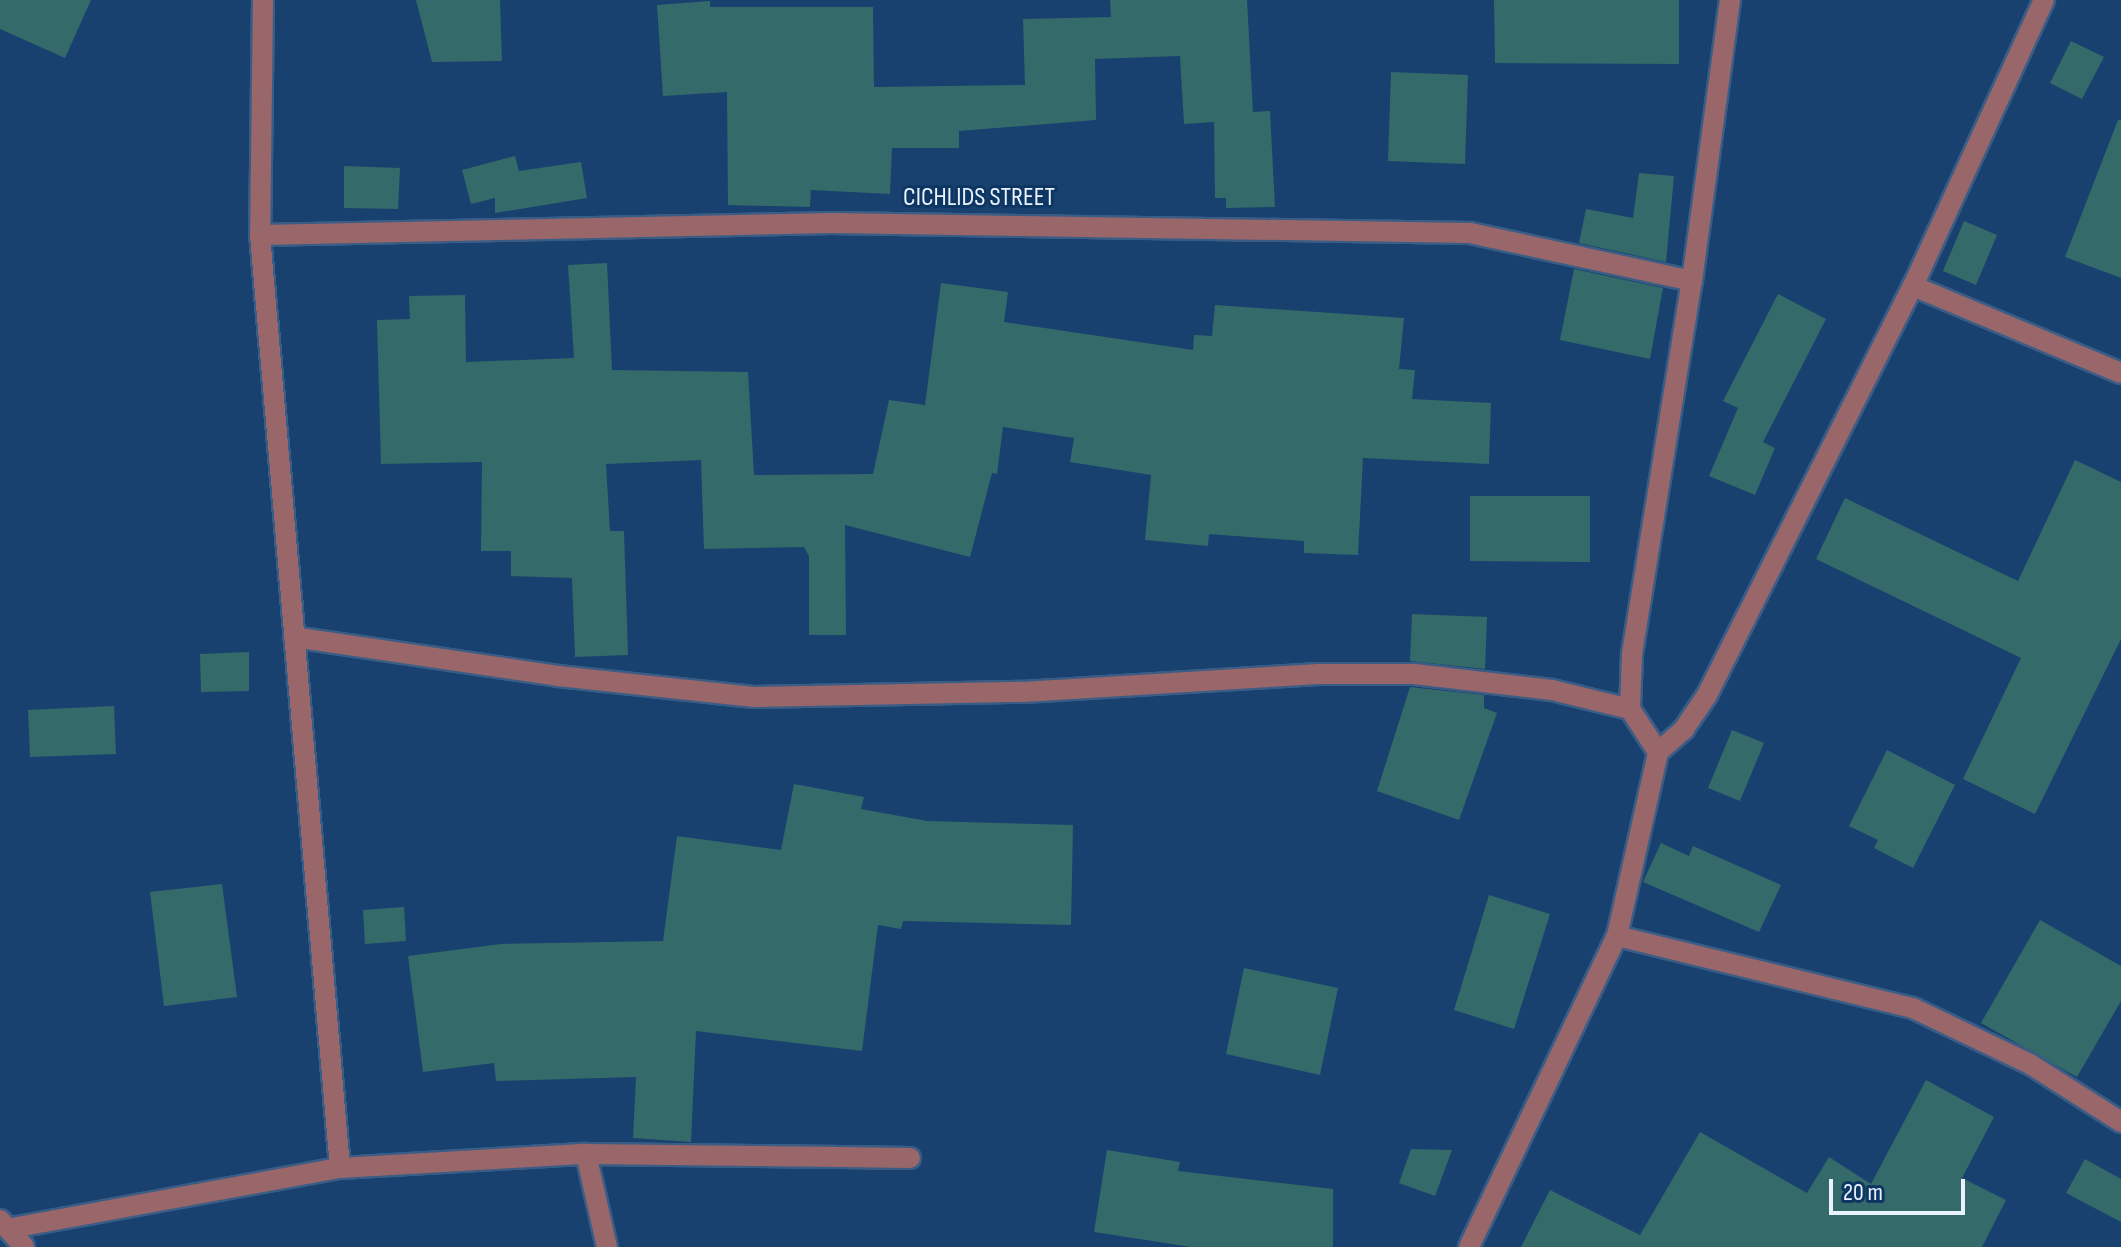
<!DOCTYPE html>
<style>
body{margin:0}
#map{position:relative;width:2121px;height:1247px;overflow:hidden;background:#19416f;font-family:"Sofia Sans Condensed",sans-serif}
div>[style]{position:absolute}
.building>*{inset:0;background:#346a69}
.roads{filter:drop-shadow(2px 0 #3a5d86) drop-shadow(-2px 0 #3a5d86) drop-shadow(0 2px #3a5d86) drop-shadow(0 -2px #3a5d86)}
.minor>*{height:20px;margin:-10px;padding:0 10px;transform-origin:10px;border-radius:10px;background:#99666a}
span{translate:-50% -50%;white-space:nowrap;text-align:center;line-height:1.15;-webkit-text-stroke:6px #0d3663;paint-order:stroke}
.street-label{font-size:26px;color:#e9f2fd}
.scale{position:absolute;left:1829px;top:1179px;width:136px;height:36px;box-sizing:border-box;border:4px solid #e9f2fd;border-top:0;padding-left:10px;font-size:24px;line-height:28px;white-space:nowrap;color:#e9f2fd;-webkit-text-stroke:6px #0d3663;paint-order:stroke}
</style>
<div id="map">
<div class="building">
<i style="clip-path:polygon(0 0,91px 0,65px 58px,0 29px)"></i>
<i style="clip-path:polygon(416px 0,500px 0,502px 61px,432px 62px)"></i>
<i style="clip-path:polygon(1110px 0,1247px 0,1253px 112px,1270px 111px,1275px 207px,1226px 208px,1226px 198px,1215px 198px,1214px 122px,1184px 124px,1180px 56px,1095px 59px,1096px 120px,959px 131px,959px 148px,892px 148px,890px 194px,811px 190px,810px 207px,728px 205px,727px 92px,663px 96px,657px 5px,710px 1px,710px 7px,873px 7px,874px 87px,1025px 85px,1023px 19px,1111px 17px)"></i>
<i style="clip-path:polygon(1494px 0,1679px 0,1679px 64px,1495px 63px)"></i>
<i style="clip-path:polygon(2071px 41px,2104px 57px,2082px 99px,2050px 83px)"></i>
<i style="clip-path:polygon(1391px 72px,1468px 75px,1465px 164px,1388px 161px)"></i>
<i style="clip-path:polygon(2118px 120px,2121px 120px,2121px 278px,2065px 257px)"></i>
<i style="clip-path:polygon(515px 156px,519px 171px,581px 162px,587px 198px,495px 213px,495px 198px,471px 204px,462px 170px)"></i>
<i style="clip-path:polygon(344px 166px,400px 168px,398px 209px,344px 208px)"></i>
<i style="clip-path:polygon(1639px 173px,1674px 176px,1666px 262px,1579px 243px,1586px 209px,1633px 218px)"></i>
<i style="clip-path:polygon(1964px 221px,1997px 235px,1976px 285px,1943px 271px)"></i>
<i style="clip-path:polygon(607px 263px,612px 370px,748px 372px,754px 475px,873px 474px,889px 400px,925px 405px,941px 283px,1008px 292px,1004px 322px,1193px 350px,1194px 335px,1212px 336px,1215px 305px,1404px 318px,1399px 369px,1415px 370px,1412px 399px,1491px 403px,1489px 464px,1363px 458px,1358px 555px,1304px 553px,1304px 541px,1209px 534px,1208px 546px,1145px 540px,1151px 475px,1070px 462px,1074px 438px,1003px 427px,997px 474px,992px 473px,970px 557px,845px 525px,846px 635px,809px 635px,809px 556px,804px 547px,704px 549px,701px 460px,606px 464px,610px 531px,624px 531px,628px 655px,575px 657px,572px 578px,511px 576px,511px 551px,481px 551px,482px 462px,381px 464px,377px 320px,410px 319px,409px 296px,465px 295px,466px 362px,574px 358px,568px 265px)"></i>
<i style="clip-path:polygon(1574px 269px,1663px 288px,1650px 359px,1560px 340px)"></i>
<i style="clip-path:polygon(1778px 294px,1826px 319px,1763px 442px,1775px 448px,1755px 495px,1709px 476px,1738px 408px,1723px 401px)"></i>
<i style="clip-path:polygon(2075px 460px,2121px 482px,2121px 639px,2035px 814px,1963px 779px,2021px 658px,1816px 559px,1845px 498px,2018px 581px)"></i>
<i style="clip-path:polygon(1470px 496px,1590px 496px,1590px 562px,1470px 561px)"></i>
<i style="clip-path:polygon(1412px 614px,1487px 617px,1485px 669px,1410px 661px)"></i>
<i style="clip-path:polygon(249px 652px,249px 691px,201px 692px,200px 654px)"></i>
<i style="clip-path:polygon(1410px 687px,1484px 695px,1484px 708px,1497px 713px,1459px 820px,1377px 791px)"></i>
<i style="clip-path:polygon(114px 706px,116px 754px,30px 757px,28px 710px)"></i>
<i style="clip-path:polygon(1732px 730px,1764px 743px,1740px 801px,1708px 788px)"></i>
<i style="clip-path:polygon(1887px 750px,1955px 785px,1913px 868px,1874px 848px,1878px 840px,1849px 826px)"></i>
<i style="clip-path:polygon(794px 784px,864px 797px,861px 809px,927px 821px,1073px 825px,1071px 925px,903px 921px,901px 929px,878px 925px,862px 1051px,696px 1031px,691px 1142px,633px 1138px,636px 1077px,496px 1081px,494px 1063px,423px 1072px,408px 956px,501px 944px,663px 941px,677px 836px,781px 850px)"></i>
<i style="clip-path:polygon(1661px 843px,1689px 856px,1693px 846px,1781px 885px,1759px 932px,1643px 882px)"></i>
<i style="clip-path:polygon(222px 884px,237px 997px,164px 1006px,150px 892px)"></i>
<i style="clip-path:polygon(1489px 895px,1550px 914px,1514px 1029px,1454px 1010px)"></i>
<i style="clip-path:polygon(404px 907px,406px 941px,365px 944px,363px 910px)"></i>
<i style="clip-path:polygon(2040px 920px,2121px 966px,2121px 1001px,2077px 1077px,1981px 1023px)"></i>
<i style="clip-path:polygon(1244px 968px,1338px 988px,1320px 1075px,1226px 1054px)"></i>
<i style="clip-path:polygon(1926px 1080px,1994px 1117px,1962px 1178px,2006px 1200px,1982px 1247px,1521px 1247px,1550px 1190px,1640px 1235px,1700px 1132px,1807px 1193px,1829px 1157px,1871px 1184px)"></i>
<i style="clip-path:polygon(1411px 1149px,1452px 1150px,1435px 1196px,1399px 1183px)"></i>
<i style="clip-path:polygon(1107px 1150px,1180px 1162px,1178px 1171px,1333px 1189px,1333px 1247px,1191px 1247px,1094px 1232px)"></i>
<i style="clip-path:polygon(2085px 1159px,2121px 1179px,2121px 1222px,2066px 1193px)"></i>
</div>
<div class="roads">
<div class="minor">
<i style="left:263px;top:0;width:235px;rotate:90.7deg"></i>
<i style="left:260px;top:235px;width:936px;rotate:85.1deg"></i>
<i style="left:260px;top:235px;width:572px;rotate:-1.2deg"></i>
<i style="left:832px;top:223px;width:638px;rotate:0.9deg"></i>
<i style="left:1470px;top:233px;width:227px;rotate:12.2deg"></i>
<i style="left:1913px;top:286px;width:225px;rotate:22.7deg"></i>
<i style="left:294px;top:637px;width:267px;rotate:8.4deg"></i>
<i style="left:558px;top:676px;width:197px;rotate:6.1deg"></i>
<i style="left:754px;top:697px;width:269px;rotate:-1.1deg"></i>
<i style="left:1023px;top:692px;width:296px;rotate:-3.5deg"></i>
<i style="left:1318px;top:674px;width:96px"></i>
<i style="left:1414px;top:674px;width:139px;rotate:6.6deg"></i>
<i style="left:1552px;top:690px;width:80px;rotate:13.7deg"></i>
<i style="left:1658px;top:752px;width:51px;rotate:-123.1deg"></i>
<i style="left:1630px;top:709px;width:55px;rotate:-87.9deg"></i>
<i style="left:1632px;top:654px;width:378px;rotate:-80.9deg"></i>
<i style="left:1692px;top:281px;width:284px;rotate:-82.3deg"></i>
<i style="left:1617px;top:936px;width:305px;rotate:13.7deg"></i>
<i style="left:1913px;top:1008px;width:130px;rotate:25.6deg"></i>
<i style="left:2030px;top:1064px;width:108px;rotate:32.5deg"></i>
<i style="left:586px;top:1154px;width:95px;rotate:77.3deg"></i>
<i style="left:0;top:1220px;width:36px;rotate:48deg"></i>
<i style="left:12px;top:1228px;width:333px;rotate:-10.4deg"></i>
<i style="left:340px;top:1168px;width:246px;rotate:-3.3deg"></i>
<i style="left:586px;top:1154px;width:324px;rotate:0.7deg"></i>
<i style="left:1469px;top:1247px;width:344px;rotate:-64.6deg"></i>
<i style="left:1617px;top:936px;width:189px;rotate:-77.4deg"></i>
<i style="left:1658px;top:752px;width:35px;rotate:-41deg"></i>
<i style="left:1684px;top:729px;width:41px;rotate:-55.9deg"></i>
<i style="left:1707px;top:695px;width:458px;rotate:-63.3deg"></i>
<i style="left:1913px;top:286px;width:315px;rotate:-65.4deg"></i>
</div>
</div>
<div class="street-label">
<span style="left:979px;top:198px">CICHLIDS STREET</span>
</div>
<div class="scale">20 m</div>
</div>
